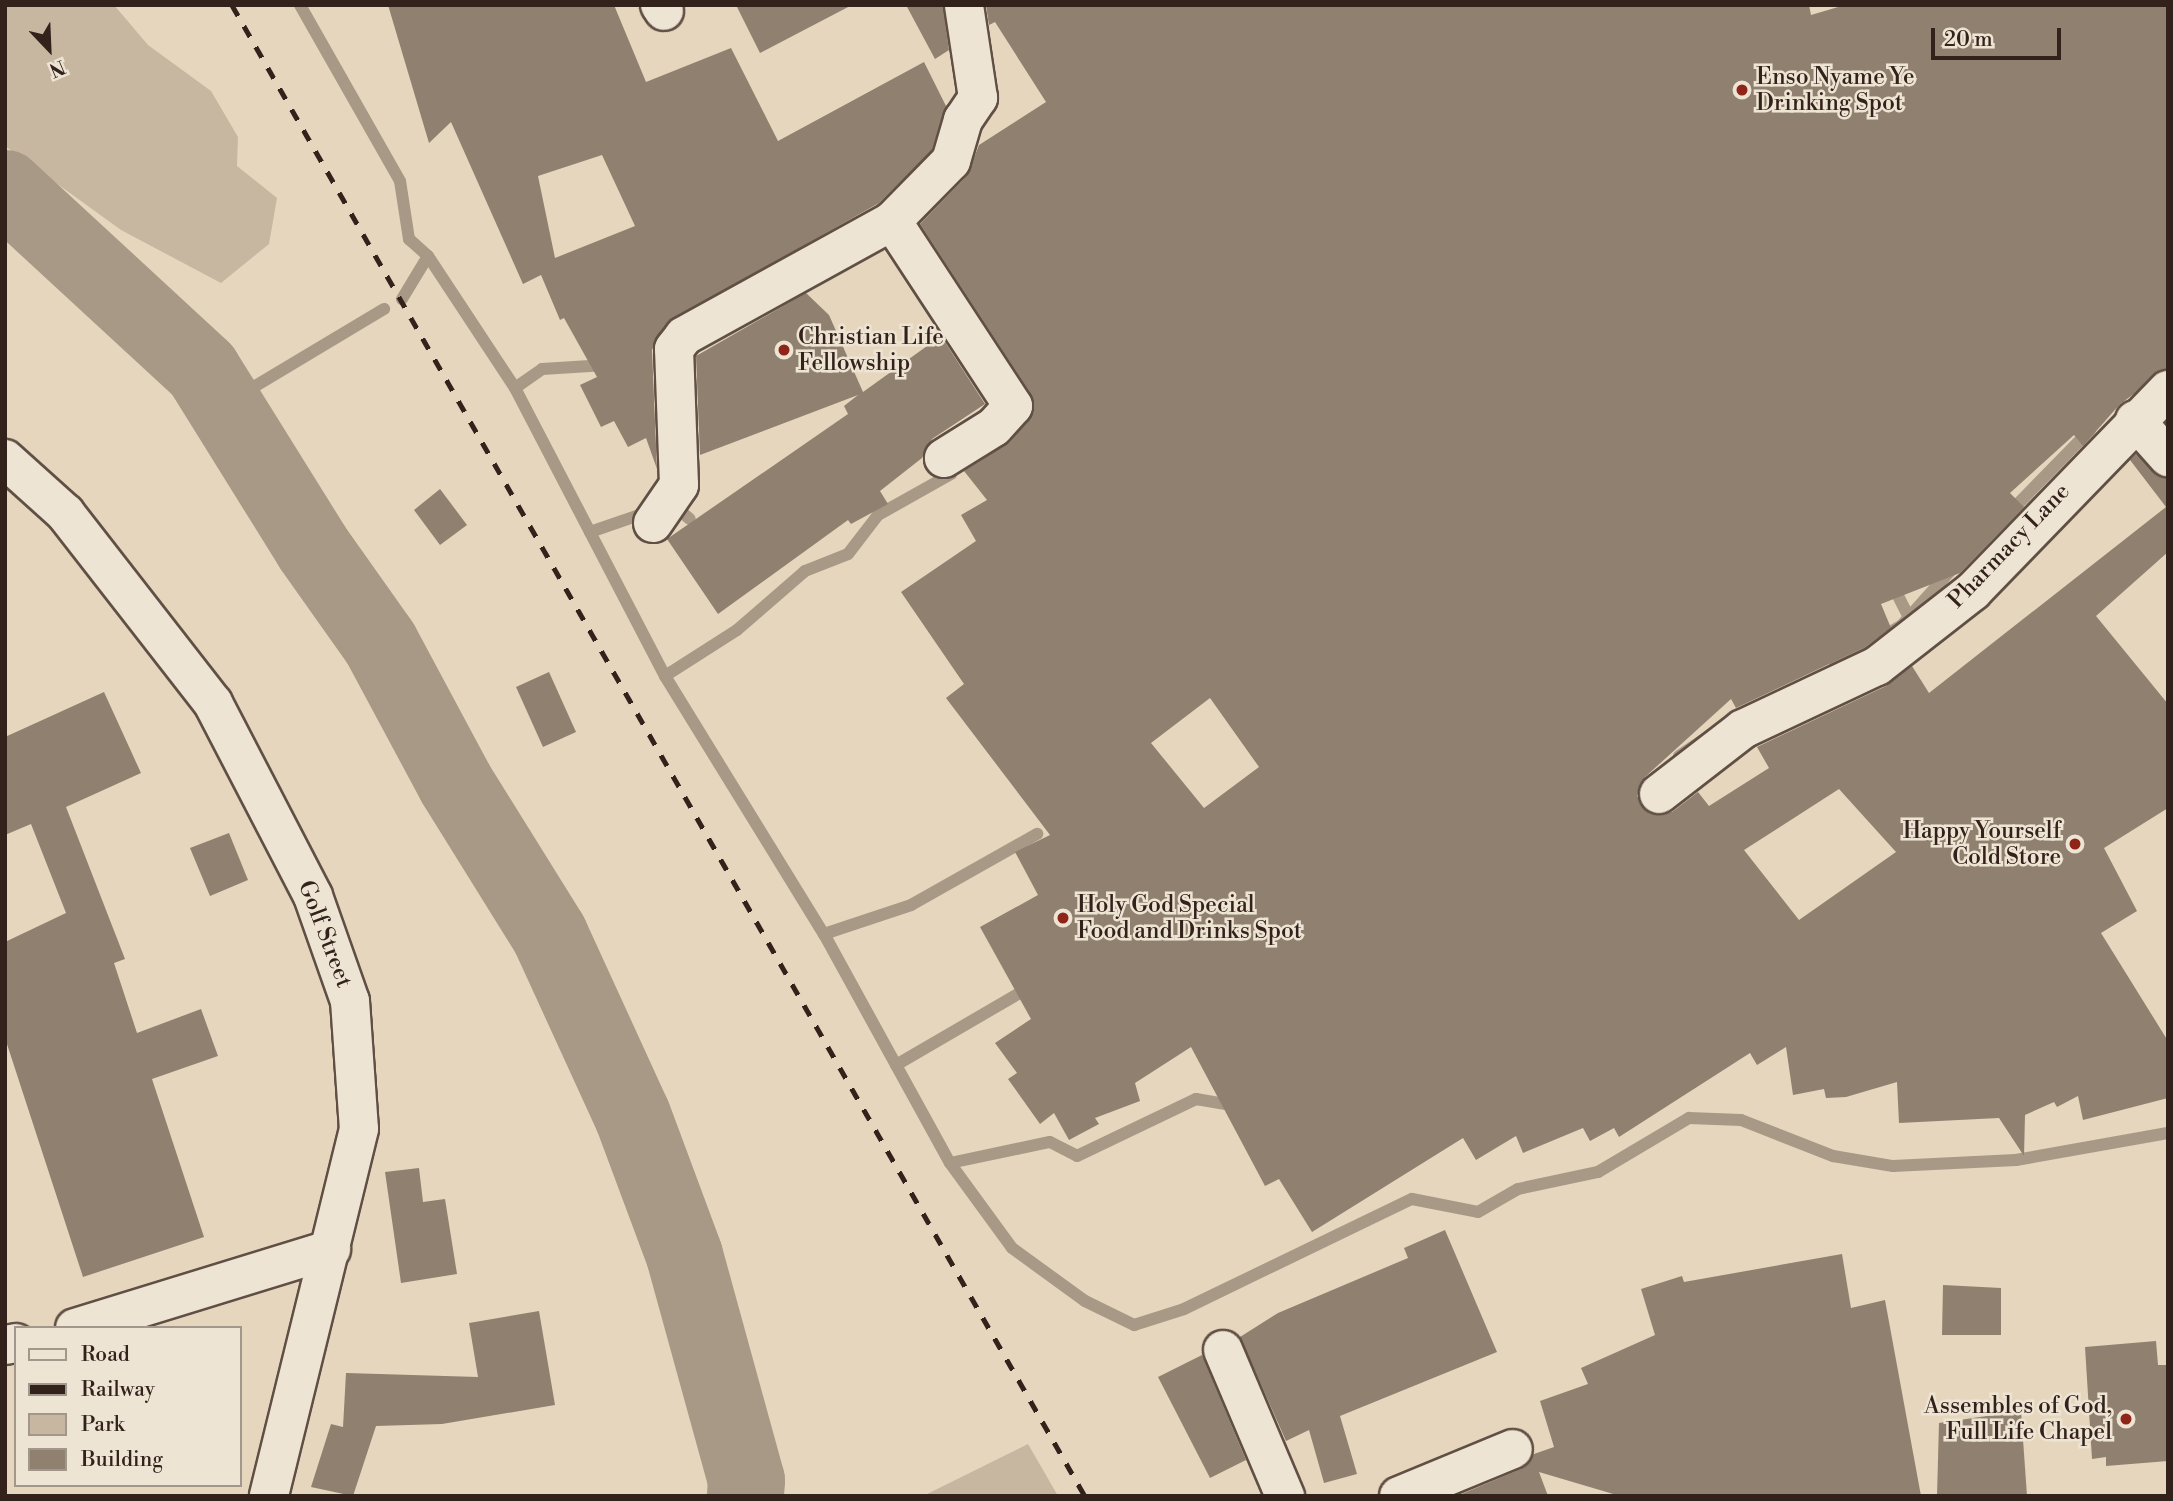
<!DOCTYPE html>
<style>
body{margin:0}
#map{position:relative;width:2173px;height:1501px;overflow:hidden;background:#e5d6bd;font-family:"Libre Bodoni",serif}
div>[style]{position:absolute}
.green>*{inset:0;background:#c7b7a1}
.stream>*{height:12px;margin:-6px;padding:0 6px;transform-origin:6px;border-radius:6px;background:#a89986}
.river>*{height:77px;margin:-38.5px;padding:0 38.5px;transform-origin:38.5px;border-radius:38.5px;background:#a89986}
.building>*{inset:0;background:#90806f}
.roads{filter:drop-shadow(2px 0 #604f44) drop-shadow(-2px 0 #604f44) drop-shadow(0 2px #604f44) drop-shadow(0 -2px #604f44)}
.minor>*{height:38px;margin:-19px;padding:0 19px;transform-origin:19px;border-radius:19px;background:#eee4d4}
.rail>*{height:5px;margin-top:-2.5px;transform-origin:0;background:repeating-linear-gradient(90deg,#33221b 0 12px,transparent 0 24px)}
.dots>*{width:19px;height:19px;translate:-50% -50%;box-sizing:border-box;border:4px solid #eee4d4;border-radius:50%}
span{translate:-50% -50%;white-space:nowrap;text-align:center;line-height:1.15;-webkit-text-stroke:5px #eee4d4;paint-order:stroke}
.poi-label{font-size:23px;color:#33221b}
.left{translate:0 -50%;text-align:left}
.right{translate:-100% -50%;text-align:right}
.street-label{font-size:23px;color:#33221b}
.frame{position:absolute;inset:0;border:7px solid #33221b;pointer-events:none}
.legend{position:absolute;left:14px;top:1326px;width:228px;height:161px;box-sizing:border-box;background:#eee4d4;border:2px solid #a3968a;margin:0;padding:9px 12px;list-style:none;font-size:21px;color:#33221b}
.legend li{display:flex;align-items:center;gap:14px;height:35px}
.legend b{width:35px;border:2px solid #a3968a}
.north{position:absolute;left:14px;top:14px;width:70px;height:70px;-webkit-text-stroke:5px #eee4d4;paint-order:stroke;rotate:157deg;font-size:19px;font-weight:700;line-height:28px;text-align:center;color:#33221b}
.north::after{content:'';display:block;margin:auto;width:24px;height:32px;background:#33221b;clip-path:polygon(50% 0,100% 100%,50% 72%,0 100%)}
.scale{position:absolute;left:1931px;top:28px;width:130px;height:32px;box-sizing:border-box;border:4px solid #33221b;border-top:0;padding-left:9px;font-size:21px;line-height:24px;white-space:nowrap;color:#33221b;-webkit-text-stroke:5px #eee4d4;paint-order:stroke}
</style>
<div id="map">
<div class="green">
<i style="clip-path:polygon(5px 5px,114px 5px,148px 45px,211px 91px,238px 137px,237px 166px,277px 198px,269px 244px,221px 283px,121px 230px,5px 146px)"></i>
<i style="clip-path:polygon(1028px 1444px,1058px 1496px,923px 1496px)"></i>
</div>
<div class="stream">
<i style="left:300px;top:5px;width:202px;rotate:60.4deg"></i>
<i style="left:400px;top:181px;width:59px;rotate:81.2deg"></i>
<i style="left:409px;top:239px;width:25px;rotate:42deg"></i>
<i style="left:428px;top:256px;width:158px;rotate:56.6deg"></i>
<i style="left:515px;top:388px;width:325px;rotate:62.5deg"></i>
<i style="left:665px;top:676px;width:303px;rotate:58.4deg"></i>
<i style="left:824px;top:934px;width:261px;rotate:61.2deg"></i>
<i style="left:950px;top:1163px;width:105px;rotate:53.9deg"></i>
<i style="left:1012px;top:1248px;width:90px;rotate:36deg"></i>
<i style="left:1085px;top:1301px;width:55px;rotate:26.1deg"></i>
<i style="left:1134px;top:1325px;width:52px;rotate:-17.7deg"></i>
<i style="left:1184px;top:1309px;width:253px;rotate:-25.8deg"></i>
<i style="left:1412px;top:1199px;width:67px;rotate:11.1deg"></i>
<i style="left:1478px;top:1212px;width:46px;rotate:-29.9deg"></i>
<i style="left:1518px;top:1189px;width:82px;rotate:-12deg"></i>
<i style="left:1598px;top:1172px;width:106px;rotate:-30.7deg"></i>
<i style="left:1689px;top:1118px;width:52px;rotate:2.2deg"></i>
<i style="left:1741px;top:1120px;width:99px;rotate:21.4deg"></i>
<i style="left:1833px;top:1156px;width:61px;rotate:9.5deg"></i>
<i style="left:1893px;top:1166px;width:123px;rotate:-2.8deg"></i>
<i style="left:2016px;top:1160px;width:154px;rotate:-10.1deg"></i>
<i style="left:402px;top:299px;width:50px;rotate:-58.8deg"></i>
<i style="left:202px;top:370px;width:53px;rotate:19.8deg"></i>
<i style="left:252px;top:388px;width:154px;rotate:-30.9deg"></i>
<i style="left:515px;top:388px;width:33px;rotate:-35deg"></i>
<i style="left:542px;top:369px;width:64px;rotate:-3.6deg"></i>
<i style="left:672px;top:504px;width:23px;rotate:40deg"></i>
<i style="left:2007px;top:515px;width:119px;rotate:-45.7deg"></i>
<i style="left:590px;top:532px;width:61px;rotate:-19deg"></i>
<i style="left:1892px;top:584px;width:35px;rotate:63deg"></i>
<i style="left:1835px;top:665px;width:78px;rotate:-30.8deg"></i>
<i style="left:1902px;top:625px;width:75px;rotate:-48.2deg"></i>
<i style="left:665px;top:676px;width:85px;rotate:-32.6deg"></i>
<i style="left:737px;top:630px;width:90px;rotate:-40.9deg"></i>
<i style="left:805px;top:571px;width:46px;rotate:-21.6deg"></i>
<i style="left:848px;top:554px;width:49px;rotate:-52.4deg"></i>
<i style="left:878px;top:515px;width:84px;rotate:-29.3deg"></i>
<i style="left:1679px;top:756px;width:40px;rotate:-34deg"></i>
<i style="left:824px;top:934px;width:92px;rotate:-18.4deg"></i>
<i style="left:911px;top:905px;width:145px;rotate:-29.4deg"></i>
<i style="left:896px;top:1065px;width:157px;rotate:-30.2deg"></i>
<i style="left:950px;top:1163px;width:102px;rotate:-11.9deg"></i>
<i style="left:1050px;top:1142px;width:30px;rotate:27deg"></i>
<i style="left:1077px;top:1156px;width:132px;rotate:-25.6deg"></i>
<i style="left:1196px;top:1099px;width:42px;rotate:9.7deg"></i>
</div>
<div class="river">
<i style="left:5px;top:188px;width:268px;rotate:42.7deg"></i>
<i style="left:202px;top:370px;width:208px;rotate:58.1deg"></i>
<i style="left:312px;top:547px;width:118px;rotate:54.7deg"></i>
<i style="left:380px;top:643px;width:159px;rotate:61.8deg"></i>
<i style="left:455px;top:783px;width:178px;rotate:58.1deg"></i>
<i style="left:549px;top:934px;width:199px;rotate:65.4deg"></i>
<i style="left:632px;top:1115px;width:149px;rotate:69.6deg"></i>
<i style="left:684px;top:1255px;width:233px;rotate:74.6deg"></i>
<i style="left:746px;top:1480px;width:16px;rotate:94deg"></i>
</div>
<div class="building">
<i style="clip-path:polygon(evenodd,388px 5px,614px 5px,646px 82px,731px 48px,778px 141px,924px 62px,946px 106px,932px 150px,879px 203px,667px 323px,652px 350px,657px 469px,646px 438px,628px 447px,614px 421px,601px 427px,580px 385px,597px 377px,564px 318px,560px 320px,541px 275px,523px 284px,451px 122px,429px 143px,388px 5px,602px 155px,635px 226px,555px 258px,538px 176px,602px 155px)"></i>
<i style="clip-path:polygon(736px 5px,852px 5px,760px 53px)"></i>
<i style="clip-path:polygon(906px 5px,943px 5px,949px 50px,935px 59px)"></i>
<i style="clip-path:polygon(evenodd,986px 5px,1809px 5px,1811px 15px,1845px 5px,2168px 5px,2168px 369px,2120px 404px,2083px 446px,2074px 435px,2010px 493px,2024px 507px,1960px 573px,1881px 604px,1891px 628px,1865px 647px,1736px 708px,1731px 699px,1645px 777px,1637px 796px,1651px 814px,1672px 812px,1698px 792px,1709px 806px,1769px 768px,1757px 747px,1886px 686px,1912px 666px,1929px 693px,2166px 507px,2130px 460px,2136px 454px,2168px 478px,2168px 552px,2096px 616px,2168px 704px,2168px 808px,2104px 848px,2137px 911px,2101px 933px,2168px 1041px,2168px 1098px,2083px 1120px,2078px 1096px,2057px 1107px,2054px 1102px,2025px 1115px,2024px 1156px,1999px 1118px,1899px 1123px,1897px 1082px,1846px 1097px,1826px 1098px,1824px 1089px,1793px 1095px,1786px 1047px,1757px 1065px,1750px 1053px,1619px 1137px,1614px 1128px,1590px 1141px,1583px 1128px,1523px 1153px,1516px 1136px,1476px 1160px,1463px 1138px,1312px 1232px,1279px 1179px,1265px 1186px,1191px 1047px,1135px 1083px,1140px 1101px,1095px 1118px,1099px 1124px,1069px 1140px,1054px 1113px,1040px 1124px,1008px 1079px,1017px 1073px,995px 1043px,1031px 1019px,980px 927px,1038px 895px,1015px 852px,1050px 835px,946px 698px,964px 684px,901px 592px,976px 541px,961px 515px,987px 500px,964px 471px,1010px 442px,1034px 412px,1031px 394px,920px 224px,967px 176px,979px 145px,1046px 102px,995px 22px,989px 25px,986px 5px,1210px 698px,1259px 767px,1204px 808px,1151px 743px,1210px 698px,986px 5px,1839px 789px,1896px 852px,1799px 920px,1744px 850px,1839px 789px)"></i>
<i style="clip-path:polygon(806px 293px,829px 315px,863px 392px,941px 336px,985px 404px,932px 439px,922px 458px,880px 491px,888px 504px,851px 524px,848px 520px,718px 614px,667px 539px,848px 414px,844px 406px,858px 395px,700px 455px,696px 356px)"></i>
<i style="clip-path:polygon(440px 489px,467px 525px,440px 545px,414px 510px)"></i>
<i style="clip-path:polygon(549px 672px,576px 732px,543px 747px,516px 687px)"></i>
<i style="clip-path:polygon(104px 692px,141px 773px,66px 807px,125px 959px,114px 963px,137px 1033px,201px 1009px,218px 1056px,152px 1079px,204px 1237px,83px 1277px,5px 1038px,5px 942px,66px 913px,31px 824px,5px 835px,5px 737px)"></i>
<i style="clip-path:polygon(229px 833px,248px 880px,210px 896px,190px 848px)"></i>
<i style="clip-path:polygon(419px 1168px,423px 1202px,445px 1199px,457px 1274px,401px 1283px,385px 1172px)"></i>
<i style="clip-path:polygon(1445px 1230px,1497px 1352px,1340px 1416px,1357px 1474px,1324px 1483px,1309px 1430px,1286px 1441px,1240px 1337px,1278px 1313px,1408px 1258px,1404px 1248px)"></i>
<i style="clip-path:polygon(1842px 1254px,1851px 1308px,1885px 1300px,1921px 1496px,1620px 1496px,1539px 1472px,1548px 1496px,1457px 1496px,1521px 1469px,1534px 1454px,1554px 1447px,1540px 1401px,1588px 1384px,1581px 1368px,1655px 1335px,1641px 1289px,1682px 1276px,1684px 1282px)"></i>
<i style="clip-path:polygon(1943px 1285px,2001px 1288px,2001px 1335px,1942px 1335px)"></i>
<i style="clip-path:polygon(539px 1311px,555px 1405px,442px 1424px,376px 1426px,353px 1496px,311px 1487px,331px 1424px,343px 1427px,346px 1373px,478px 1377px,469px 1323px)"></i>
<i style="clip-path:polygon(2156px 1341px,2158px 1365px,2168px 1365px,2168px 1461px,2106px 1466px,2106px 1457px,2092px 1459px,2085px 1347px)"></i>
<i style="clip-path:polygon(1202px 1355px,1246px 1460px,1210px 1478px,1158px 1377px)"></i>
<i style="clip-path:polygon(2021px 1411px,2027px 1496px,1937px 1496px,1939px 1423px)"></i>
</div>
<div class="roads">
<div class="minor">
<i style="left:660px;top:5px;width:7px;rotate:56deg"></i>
<i style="left:892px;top:221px;width:221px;rotate:56.8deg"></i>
<i style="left:1013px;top:406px;width:28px;rotate:132deg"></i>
<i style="left:994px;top:427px;width:59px;rotate:148.2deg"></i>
<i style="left:2135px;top:420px;width:50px;rotate:48.3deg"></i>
<i style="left:5px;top:459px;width:81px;rotate:42deg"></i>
<i style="left:65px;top:513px;width:241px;rotate:52.1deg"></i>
<i style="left:213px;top:703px;width:217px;rotate:62.6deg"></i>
<i style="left:313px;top:896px;width:111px;rotate:70.6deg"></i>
<i style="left:350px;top:1001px;width:128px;rotate:86deg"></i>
<i style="left:359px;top:1129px;width:378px;rotate:103.8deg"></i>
<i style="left:653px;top:523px;width:46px;rotate:-55.6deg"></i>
<i style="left:679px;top:485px;width:136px;rotate:-92.1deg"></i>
<i style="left:674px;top:349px;width:16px;rotate:-52deg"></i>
<i style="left:684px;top:336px;width:238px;rotate:-28.9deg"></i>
<i style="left:892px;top:221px;width:84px;rotate:-45.5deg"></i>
<i style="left:951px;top:161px;width:43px;rotate:-73.7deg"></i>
<i style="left:963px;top:120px;width:27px;rotate:-56deg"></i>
<i style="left:978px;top:98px;width:94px;rotate:-98.6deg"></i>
<i style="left:1659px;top:794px;width:106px;rotate:-37.7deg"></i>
<i style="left:1743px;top:729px;width:148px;rotate:-25.2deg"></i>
<i style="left:1877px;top:666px;width:122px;rotate:-38deg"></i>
<i style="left:1973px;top:591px;width:280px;rotate:-45.9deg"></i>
<i style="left:75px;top:1328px;width:268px;rotate:-17.1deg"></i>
<i style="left:5px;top:1345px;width:11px;rotate:-10deg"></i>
<i style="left:1223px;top:1350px;width:159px;rotate:67deg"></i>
<i style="left:1399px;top:1496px;width:123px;rotate:-22.4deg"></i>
</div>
</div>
<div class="rail">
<i style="left:232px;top:5px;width:1718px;rotate:60.23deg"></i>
</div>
<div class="dots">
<i style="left:1742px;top:90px;background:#8f2418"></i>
<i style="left:784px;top:350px;background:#8f2418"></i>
<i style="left:2075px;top:844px;background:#8f2418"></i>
<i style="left:1063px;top:918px;background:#8f2418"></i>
<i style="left:2126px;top:1419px;background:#8f2418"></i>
</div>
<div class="poi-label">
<span class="left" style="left:1756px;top:90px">Enso Nyame Ye<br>Drinking Spot</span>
<span class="left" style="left:798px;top:350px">Christian Life<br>Fellowship</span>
<span class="right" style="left:2061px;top:844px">Happy Yourself<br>Cold Store</span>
<span class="left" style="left:1077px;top:918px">Holy God Special<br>Food and Drinks Spot</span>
<span class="right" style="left:2112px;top:1419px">Assembles of God,<br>Full Life Chapel</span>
</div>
<div class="street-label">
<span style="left:2009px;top:546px;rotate:-46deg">Pharmacy Lane</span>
<span style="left:325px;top:934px;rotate:69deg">Golf Street</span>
</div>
<div class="frame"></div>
<ul class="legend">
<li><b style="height:9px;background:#eee4d4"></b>Road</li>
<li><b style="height:9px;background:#33221b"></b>Railway</li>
<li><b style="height:19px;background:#c7b7a1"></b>Park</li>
<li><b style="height:19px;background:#90806f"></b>Building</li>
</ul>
<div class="north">N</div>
<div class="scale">20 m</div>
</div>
